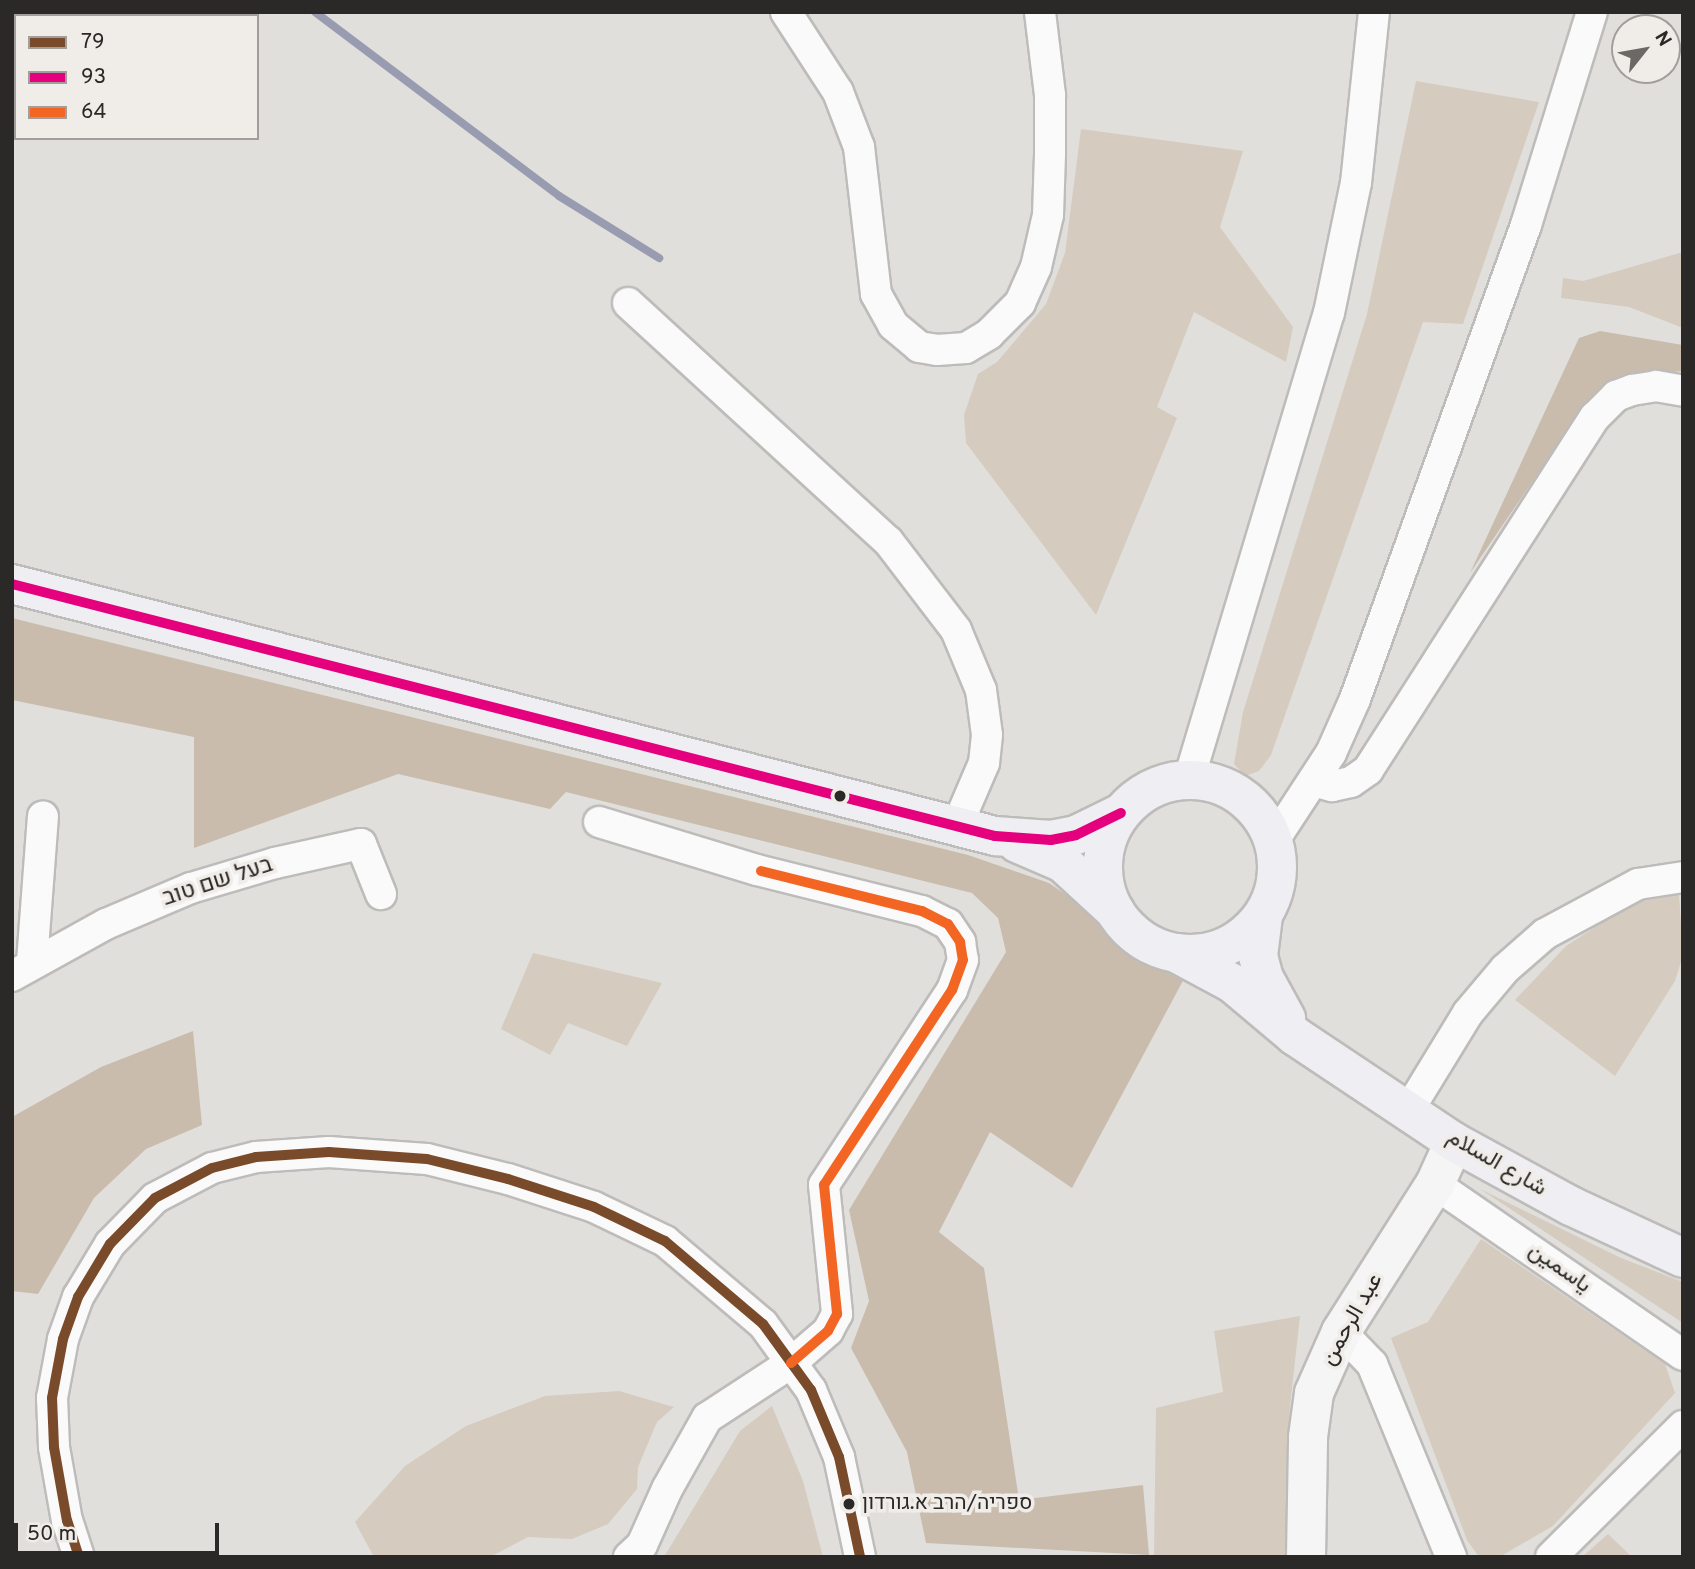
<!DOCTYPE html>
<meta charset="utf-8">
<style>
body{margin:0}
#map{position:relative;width:1695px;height:1569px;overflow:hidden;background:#e1dfdc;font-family:Overpass,Vazirmatn,Heebo,sans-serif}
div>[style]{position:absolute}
.green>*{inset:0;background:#d5cbbf}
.forest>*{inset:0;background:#c9bcad}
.stream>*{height:8px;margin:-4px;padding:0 4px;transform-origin:4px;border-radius:4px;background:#999cb0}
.roads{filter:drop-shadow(2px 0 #bebcba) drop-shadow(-2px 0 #bebcba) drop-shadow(0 2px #bebcba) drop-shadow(0 -2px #bebcba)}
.street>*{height:30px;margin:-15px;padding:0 15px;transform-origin:15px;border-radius:15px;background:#fafafa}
.secondary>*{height:38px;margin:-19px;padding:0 19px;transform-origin:19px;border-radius:19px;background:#f5f5f6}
.primary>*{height:38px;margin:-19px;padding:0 19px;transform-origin:19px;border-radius:19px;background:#efeff3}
.primary>.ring{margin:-19px;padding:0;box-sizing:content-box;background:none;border:38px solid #efeff3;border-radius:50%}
.bus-1>*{height:10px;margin:-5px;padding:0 5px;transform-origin:5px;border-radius:5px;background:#7a4b2a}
.bus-2>*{height:10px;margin:-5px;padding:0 5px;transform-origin:5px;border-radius:5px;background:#e5007d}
.bus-3>*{height:10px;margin:-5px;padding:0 5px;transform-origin:5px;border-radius:5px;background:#f26522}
.dots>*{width:19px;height:19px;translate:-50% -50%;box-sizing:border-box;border:4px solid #f0ece8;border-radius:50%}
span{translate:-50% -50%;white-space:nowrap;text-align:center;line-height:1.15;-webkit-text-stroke:7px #f0ece8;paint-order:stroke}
.bus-label{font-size:21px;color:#2a2927}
.left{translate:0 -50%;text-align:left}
.street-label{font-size:23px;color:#2a2927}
.frame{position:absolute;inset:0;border:14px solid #2a2927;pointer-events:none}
.legend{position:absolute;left:14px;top:14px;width:245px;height:126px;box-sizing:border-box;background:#f0ece8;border:2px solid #a19e9b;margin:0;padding:9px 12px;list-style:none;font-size:21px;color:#2a2927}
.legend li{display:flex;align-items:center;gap:14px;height:35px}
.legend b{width:35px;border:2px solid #a19e9b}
.north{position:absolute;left:1611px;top:14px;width:70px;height:70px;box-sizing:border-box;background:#f0ece8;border:2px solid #a19e9b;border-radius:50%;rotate:59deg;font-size:19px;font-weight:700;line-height:28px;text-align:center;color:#2a2927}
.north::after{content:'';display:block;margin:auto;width:24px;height:32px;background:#6a6966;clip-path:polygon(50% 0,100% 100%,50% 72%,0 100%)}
.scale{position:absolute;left:14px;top:1523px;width:205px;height:32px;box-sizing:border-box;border:4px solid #2a2927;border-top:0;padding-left:9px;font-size:21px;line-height:24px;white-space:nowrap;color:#2a2927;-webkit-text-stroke:5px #f0ece8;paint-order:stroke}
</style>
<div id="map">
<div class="green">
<i style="clip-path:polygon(1416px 81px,1539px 102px,1463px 324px,1423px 322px,1271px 755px,1259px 771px,1245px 776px,1234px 764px,1243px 712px,1367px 314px)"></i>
<i style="clip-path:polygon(1081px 129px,1243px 151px,1220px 227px,1293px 327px,1286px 362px,1194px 312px,1157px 407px,1177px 418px,1096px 615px,966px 443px,964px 415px,978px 374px,997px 362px,1046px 304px,1065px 253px)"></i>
<i style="clip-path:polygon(1683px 252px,1683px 328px,1629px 307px,1561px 298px,1563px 278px,1583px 281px)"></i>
<i style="clip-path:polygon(1679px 894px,1683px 955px,1675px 981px,1615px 1076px,1515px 1000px,1566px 946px,1606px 920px,1637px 902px)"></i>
<i style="clip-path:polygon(533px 953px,662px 983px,627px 1046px,568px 1023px,550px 1055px,501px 1029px)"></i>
<i style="clip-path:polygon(1480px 1189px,1621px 1258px,1683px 1282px,1683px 1323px)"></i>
<i style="clip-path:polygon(1481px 1239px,1665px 1364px,1675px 1393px,1553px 1526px,1501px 1556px,1485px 1557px,1479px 1557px,1467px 1540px,1391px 1338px,1428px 1322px)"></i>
<i style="clip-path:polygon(1300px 1316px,1290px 1406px,1285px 1557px,1154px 1557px,1156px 1408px,1223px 1392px,1214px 1331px)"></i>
<i style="clip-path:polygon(619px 1391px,674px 1407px,657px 1422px,638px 1467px,637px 1489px,608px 1524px,572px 1539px,528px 1537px,490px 1557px,374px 1557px,355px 1522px,405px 1466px,466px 1426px,545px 1396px)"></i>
<i style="clip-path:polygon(772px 1406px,803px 1481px,823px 1557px,664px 1557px,740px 1431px)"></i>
<i style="clip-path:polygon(1608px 1534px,1632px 1557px,1582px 1557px)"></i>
</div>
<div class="forest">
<i style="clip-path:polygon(1600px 331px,1683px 345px,1683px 371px,1621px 377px,1590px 397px,1470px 573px,1579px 338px)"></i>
<i style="clip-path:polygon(12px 618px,968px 855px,1049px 883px,1185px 977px,1072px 1188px,990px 1132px,939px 1232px,984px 1268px,1019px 1500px,1143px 1485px,1149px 1555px,926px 1543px,907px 1452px,851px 1348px,869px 1301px,849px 1210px,1006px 952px,998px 918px,972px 893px,566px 792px,550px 809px,398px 774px,194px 848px,194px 737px,12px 700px)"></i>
<i style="clip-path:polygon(193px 1031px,202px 1125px,146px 1149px,94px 1198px,38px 1294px,12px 1291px,12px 1117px,101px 1067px)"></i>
</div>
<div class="stream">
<i style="left:315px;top:12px;width:306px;rotate:37deg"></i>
<i style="left:559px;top:196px;width:118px;rotate:31.8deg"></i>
</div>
<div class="roads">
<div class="street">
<i style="left:786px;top:12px;width:95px;rotate:57deg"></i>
<i style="left:838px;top:92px;width:59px;rotate:69.1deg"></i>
<i style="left:859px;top:147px;width:148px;rotate:83.4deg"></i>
<i style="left:876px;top:294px;width:35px;rotate:61deg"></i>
<i style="left:893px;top:325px;width:34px;rotate:40deg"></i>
<i style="left:919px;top:347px;width:18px;rotate:9deg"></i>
<i style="left:937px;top:350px;width:29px;rotate:-4deg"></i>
<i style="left:966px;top:348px;width:27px;rotate:-31deg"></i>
<i style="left:989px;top:334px;width:44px;rotate:-45deg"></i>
<i style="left:1020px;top:303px;width:39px;rotate:-66deg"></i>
<i style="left:1036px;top:267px;width:53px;rotate:-77deg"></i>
<i style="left:1048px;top:215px;width:61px;rotate:-88.1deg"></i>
<i style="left:1050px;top:154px;width:59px;rotate:-90deg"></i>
<i style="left:1050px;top:95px;width:84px;rotate:-96.9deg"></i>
<i style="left:628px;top:303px;width:352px;rotate:42.5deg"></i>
<i style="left:888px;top:541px;width:112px;rotate:52.6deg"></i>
<i style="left:956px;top:630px;width:65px;rotate:67.4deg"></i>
<i style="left:981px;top:690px;width:45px;rotate:82.4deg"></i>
<i style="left:987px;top:735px;width:28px;rotate:96deg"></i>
<i style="left:984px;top:763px;width:69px;rotate:113.2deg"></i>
<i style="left:1189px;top:779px;width:487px;rotate:-73.3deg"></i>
<i style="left:1329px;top:313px;width:133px;rotate:-78.3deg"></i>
<i style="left:1356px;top:183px;width:172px;rotate:-84deg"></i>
<i style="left:1314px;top:781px;width:19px;rotate:16deg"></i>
<i style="left:1332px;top:786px;width:19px;rotate:-12deg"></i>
<i style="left:1351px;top:782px;width:21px;rotate:-35deg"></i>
<i style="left:1368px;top:770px;width:420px;rotate:-57.3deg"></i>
<i style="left:1595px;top:417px;width:30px;rotate:-45deg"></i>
<i style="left:1616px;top:396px;width:17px;rotate:-21deg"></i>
<i style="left:1632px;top:390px;width:24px;rotate:-9deg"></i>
<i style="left:1656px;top:386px;width:27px;rotate:10deg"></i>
<i style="left:599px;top:822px;width:165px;rotate:16.9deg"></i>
<i style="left:757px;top:870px;width:170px;rotate:14deg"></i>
<i style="left:922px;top:911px;width:29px;rotate:27deg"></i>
<i style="left:948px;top:924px;width:22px;rotate:56deg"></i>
<i style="left:960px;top:942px;width:18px;rotate:81deg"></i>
<i style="left:963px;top:960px;width:32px;rotate:110deg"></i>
<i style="left:952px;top:990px;width:233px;rotate:123.3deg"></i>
<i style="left:824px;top:1185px;width:130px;rotate:84.2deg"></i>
<i style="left:837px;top:1314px;width:19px;rotate:118deg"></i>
<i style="left:828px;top:1331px;width:49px;rotate:139.1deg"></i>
<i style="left:791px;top:1363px;width:100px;rotate:146.8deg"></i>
<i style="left:707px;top:1418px;width:81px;rotate:119.4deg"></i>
<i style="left:667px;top:1489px;width:61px;rotate:114.1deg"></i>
<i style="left:642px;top:1545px;width:18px;rotate:137deg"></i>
<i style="left:1274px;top:840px;width:104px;rotate:-56.8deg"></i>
<i style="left:1331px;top:753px;width:59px;rotate:-66deg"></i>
<i style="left:1355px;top:699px;width:504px;rotate:-70.16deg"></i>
<i style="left:1526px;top:225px;width:223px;rotate:-72.8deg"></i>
<i style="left:32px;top:962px;width:146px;rotate:-85.7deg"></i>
<i style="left:12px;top:976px;width:107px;rotate:-29deg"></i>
<i style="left:106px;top:924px;width:92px;rotate:-23deg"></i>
<i style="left:191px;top:888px;width:88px;rotate:-16.6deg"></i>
<i style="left:275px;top:863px;width:88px;rotate:-12.5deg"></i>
<i style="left:361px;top:844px;width:54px;rotate:68.2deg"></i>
<i style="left:1408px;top:1111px;width:115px;rotate:-58.5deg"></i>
<i style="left:1468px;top:1013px;width:57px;rotate:-49.9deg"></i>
<i style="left:1505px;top:969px;width:53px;rotate:-41.2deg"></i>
<i style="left:1545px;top:934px;width:106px;rotate:-28.3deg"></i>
<i style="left:1638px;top:884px;width:46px;rotate:-8.8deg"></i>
<i style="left:1435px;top:1184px;width:301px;rotate:34.6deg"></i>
<i style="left:1341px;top:1332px;width:45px;rotate:45.9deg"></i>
<i style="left:1372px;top:1364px;width:209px;rotate:67.7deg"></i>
<i style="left:79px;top:1557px;width:38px;rotate:-108deg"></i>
<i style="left:67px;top:1521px;width:75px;rotate:-100deg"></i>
<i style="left:54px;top:1447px;width:49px;rotate:-92.3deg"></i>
<i style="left:52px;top:1398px;width:60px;rotate:-79.4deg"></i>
<i style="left:63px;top:1339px;width:45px;rotate:-70.3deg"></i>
<i style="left:78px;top:1297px;width:62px;rotate:-58.9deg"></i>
<i style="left:110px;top:1244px;width:64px;rotate:-45.6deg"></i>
<i style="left:155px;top:1198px;width:64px;rotate:-27.8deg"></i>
<i style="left:212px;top:1168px;width:45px;rotate:-14deg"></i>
<i style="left:256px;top:1157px;width:73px;rotate:-3.9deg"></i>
<i style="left:329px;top:1152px;width:98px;rotate:4.1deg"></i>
<i style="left:427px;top:1159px;width:83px;rotate:13.9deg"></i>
<i style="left:508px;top:1179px;width:90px;rotate:18deg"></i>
<i style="left:594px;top:1207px;width:79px;rotate:25.6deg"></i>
<i style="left:665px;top:1241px;width:128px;rotate:40.3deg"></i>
<i style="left:763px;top:1324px;width:82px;rotate:54deg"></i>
<i style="left:811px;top:1390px;width:73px;rotate:67.3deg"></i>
<i style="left:839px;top:1457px;width:102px;rotate:78.1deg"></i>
<i style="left:1551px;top:1557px;width:186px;rotate:-44.8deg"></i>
</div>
<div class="secondary">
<i style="left:1306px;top:1557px;width:120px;rotate:-89deg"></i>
<i style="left:1308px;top:1437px;width:44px;rotate:-82.2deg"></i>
<i style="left:1314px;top:1393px;width:67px;rotate:-66.1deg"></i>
<i style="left:1341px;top:1332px;width:175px;rotate:-57.6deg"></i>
<i style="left:1435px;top:1184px;width:46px;rotate:-65.7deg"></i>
</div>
<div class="primary">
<i style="left:12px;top:584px;width:1015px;rotate:14.38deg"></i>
<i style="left:995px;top:836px;width:56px;rotate:4.1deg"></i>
<i style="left:1051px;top:840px;width:25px;rotate:-11deg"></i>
<i style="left:1076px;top:835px;width:50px;rotate:-26.1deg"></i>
<i class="ring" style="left:1103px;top:780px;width:136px;height:136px"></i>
<i style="left:1017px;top:843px;width:50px;rotate:23.5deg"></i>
<i style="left:1063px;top:863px;width:71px;rotate:42.7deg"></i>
<i style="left:1263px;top:916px;width:40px;rotate:97.1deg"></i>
<i style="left:1258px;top:956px;width:23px;rotate:75deg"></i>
<i style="left:1264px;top:978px;width:46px;rotate:61.2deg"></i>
<i style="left:1176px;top:953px;width:64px;rotate:28.2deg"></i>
<i style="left:1232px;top:983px;width:82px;rotate:40.1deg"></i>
<i style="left:1295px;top:1036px;width:191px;rotate:33.7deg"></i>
<i style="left:1454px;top:1142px;width:133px;rotate:28.7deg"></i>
<i style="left:1571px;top:1206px;width:123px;rotate:24.9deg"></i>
</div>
</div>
<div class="bus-1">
<i style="left:79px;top:1557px;width:38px;rotate:-108deg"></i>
<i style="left:67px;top:1521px;width:75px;rotate:-100deg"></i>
<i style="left:54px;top:1447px;width:49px;rotate:-92.3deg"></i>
<i style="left:52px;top:1398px;width:60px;rotate:-79.4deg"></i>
<i style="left:63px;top:1339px;width:45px;rotate:-70.3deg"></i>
<i style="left:78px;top:1297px;width:62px;rotate:-58.9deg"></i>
<i style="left:110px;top:1244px;width:64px;rotate:-45.6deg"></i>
<i style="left:155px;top:1198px;width:64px;rotate:-27.8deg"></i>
<i style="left:212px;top:1168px;width:45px;rotate:-14deg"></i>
<i style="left:256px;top:1157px;width:73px;rotate:-3.9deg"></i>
<i style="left:329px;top:1152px;width:98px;rotate:4.1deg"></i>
<i style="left:427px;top:1159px;width:83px;rotate:13.9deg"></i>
<i style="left:508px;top:1179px;width:90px;rotate:18deg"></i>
<i style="left:594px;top:1207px;width:79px;rotate:25.6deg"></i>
<i style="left:665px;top:1241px;width:128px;rotate:40.3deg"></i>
<i style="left:763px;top:1324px;width:82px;rotate:54deg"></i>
<i style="left:811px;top:1390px;width:73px;rotate:67.3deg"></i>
<i style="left:839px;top:1457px;width:102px;rotate:78.1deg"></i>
</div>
<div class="bus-2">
<i style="left:12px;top:584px;width:1015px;rotate:14.38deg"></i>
<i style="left:995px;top:836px;width:56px;rotate:4.1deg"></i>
<i style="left:1051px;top:840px;width:25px;rotate:-11deg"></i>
<i style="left:1076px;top:835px;width:50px;rotate:-26.1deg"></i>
</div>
<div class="bus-3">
<i style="left:761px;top:871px;width:166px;rotate:14deg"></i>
<i style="left:922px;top:911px;width:29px;rotate:27deg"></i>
<i style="left:948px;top:924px;width:22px;rotate:56deg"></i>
<i style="left:960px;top:942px;width:18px;rotate:81deg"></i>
<i style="left:963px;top:960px;width:32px;rotate:110deg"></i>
<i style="left:952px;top:990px;width:233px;rotate:123.3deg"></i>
<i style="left:824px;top:1185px;width:130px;rotate:84.2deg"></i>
<i style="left:837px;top:1314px;width:19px;rotate:118deg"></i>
<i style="left:828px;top:1331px;width:49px;rotate:139.1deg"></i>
</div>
<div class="dots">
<i style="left:840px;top:796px;background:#2a2927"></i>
<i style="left:849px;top:1504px;background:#2a2927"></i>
</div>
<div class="bus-label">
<span class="left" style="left:862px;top:1504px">ספריה/הרב א.גורדון</span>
</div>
<div class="street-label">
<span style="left:218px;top:883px;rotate:-18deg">בעל שם טוב</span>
<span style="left:1496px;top:1164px;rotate:30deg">شارع السلام</span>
<span style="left:1559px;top:1269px;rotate:35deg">ياسمين</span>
<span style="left:1353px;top:1320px;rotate:-60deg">عبد الرحمن</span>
</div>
<div class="frame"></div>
<ul class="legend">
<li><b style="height:9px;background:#7a4b2a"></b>79</li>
<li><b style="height:9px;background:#e5007d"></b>93</li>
<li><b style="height:9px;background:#f26522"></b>64</li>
</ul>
<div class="north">N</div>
<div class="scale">50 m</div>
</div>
